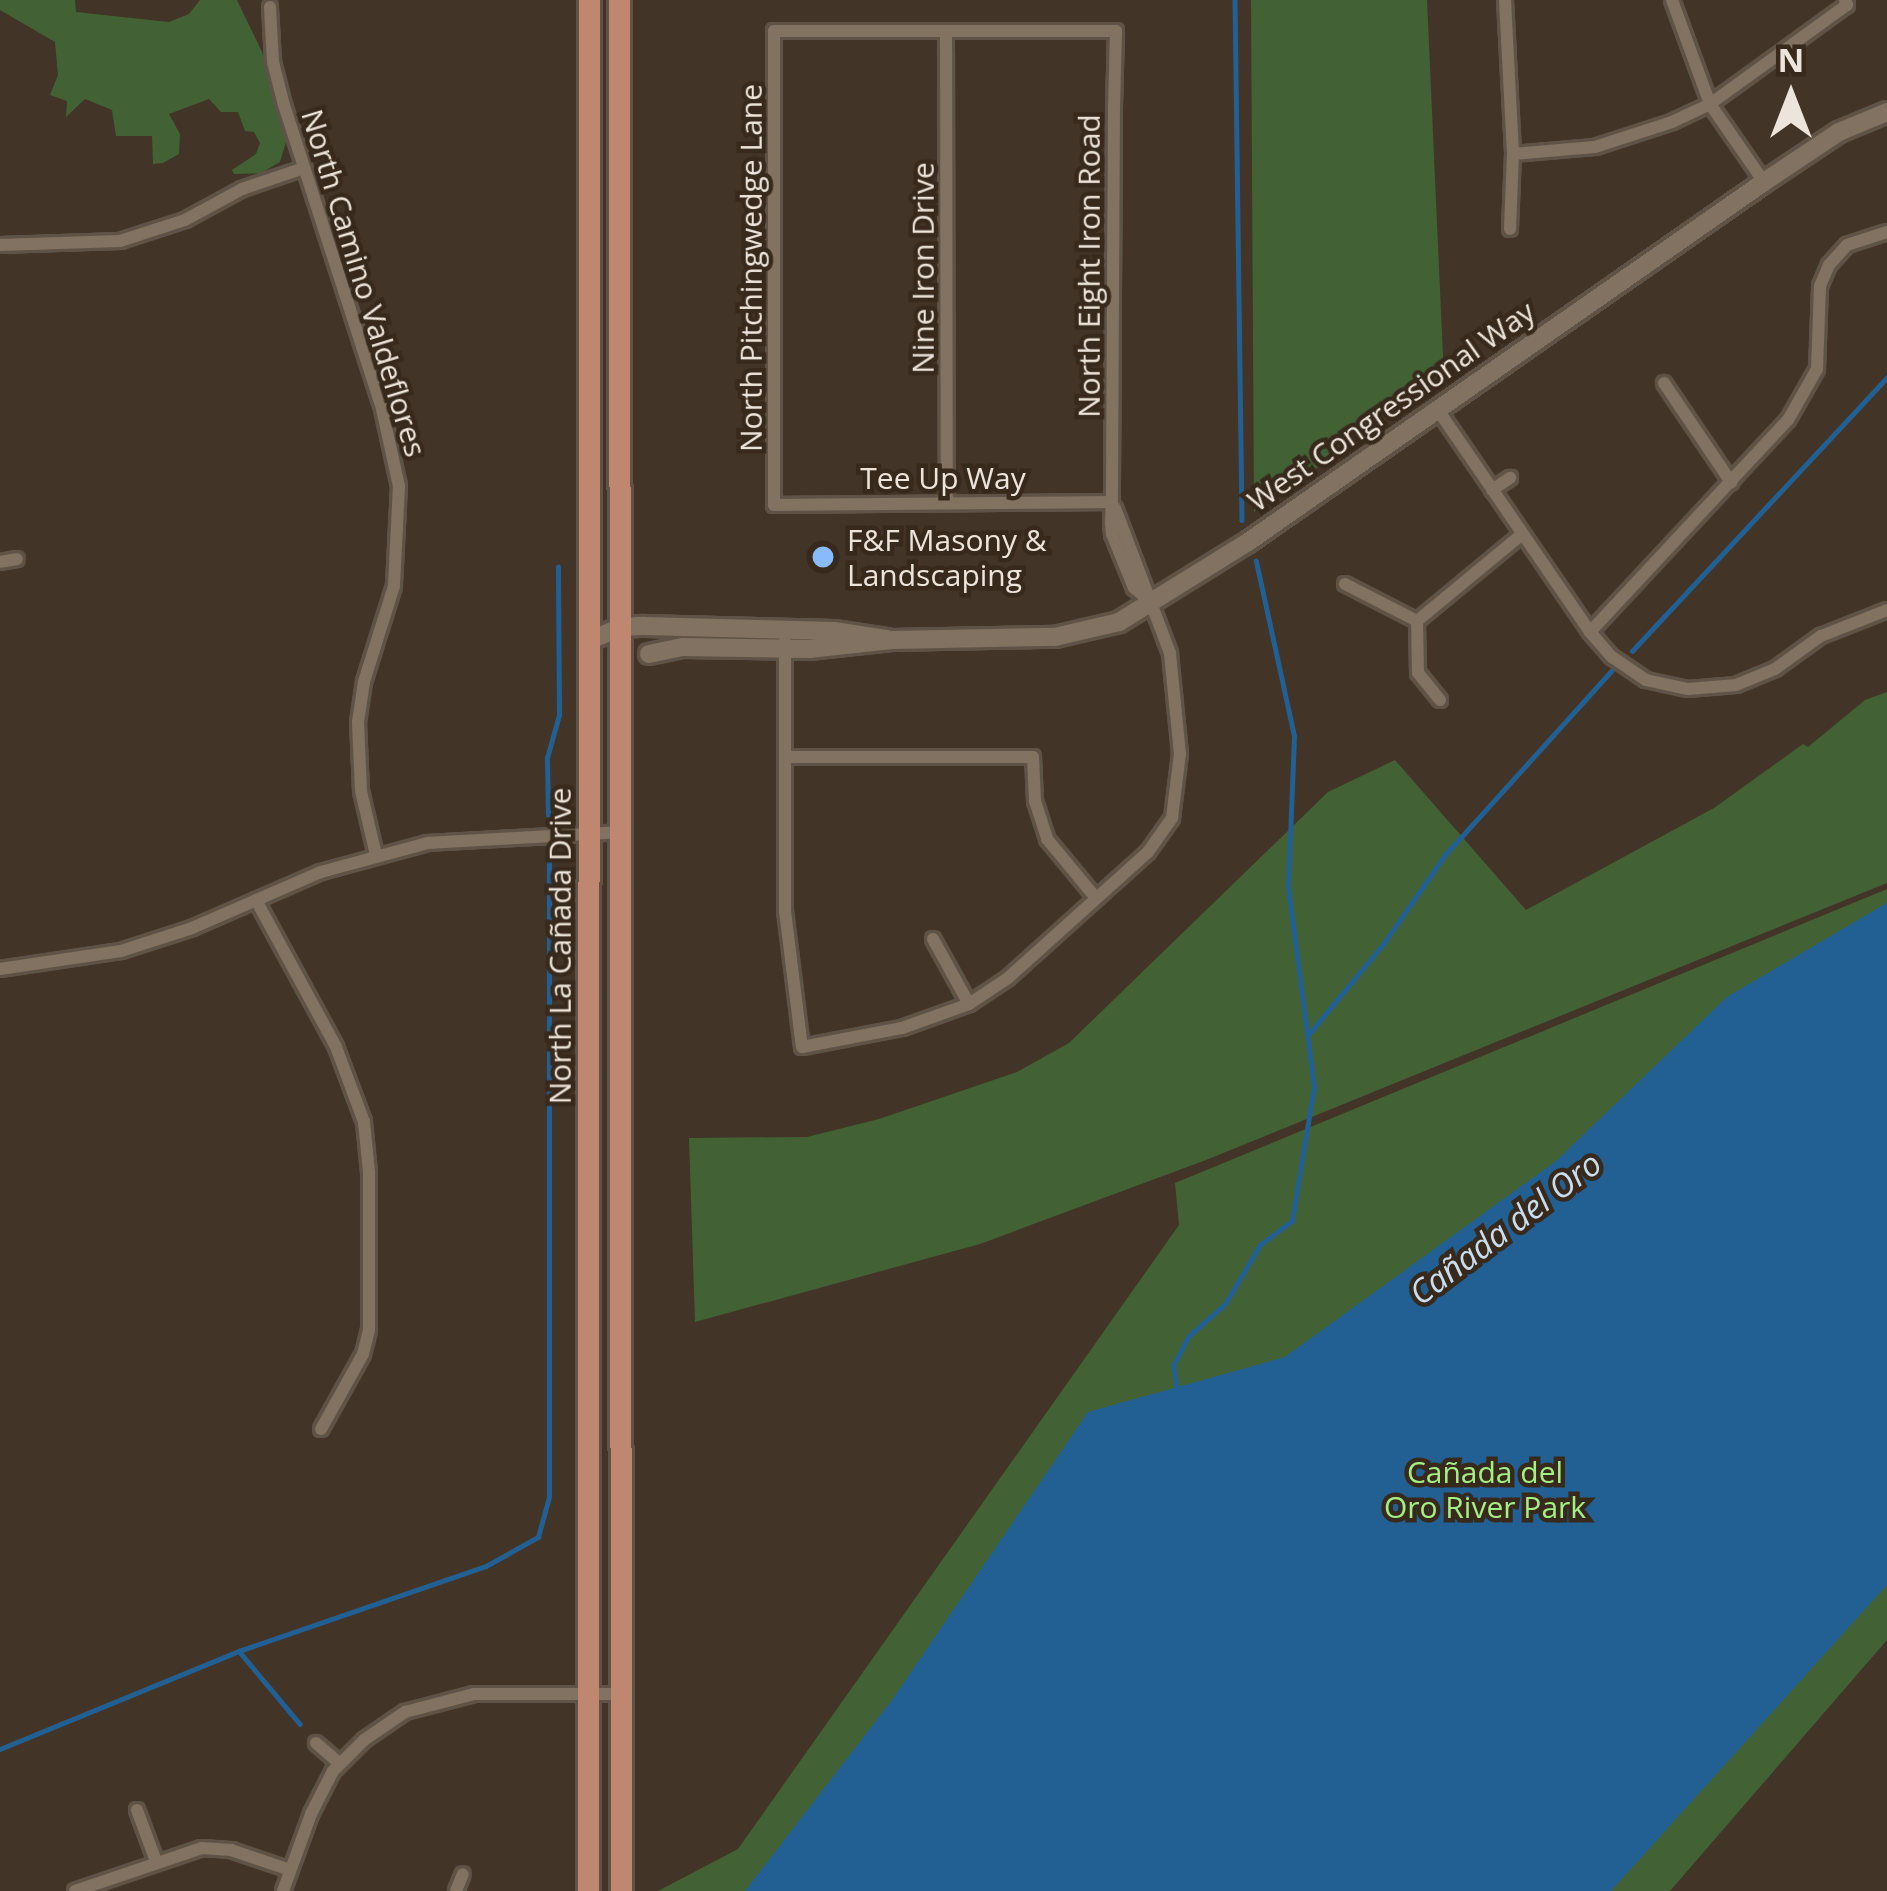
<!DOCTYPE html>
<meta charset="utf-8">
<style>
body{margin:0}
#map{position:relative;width:1887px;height:1891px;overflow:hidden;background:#423426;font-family:"Open Sans",sans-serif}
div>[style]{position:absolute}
.green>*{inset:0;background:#426235}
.water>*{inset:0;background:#226093}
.stream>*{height:4.5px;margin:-2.25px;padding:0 2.25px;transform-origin:2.25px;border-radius:2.25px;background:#226093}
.roads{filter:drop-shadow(3px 0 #5f5347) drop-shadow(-3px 0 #5f5347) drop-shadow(0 3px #5f5347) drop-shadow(0 -3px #5f5347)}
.street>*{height:12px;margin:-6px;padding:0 6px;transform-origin:6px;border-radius:6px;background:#817262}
.secondary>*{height:18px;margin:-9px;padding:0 9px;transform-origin:9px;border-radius:9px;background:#817262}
.primary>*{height:21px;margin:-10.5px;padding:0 10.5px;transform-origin:10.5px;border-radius:10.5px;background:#bf8670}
.dots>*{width:33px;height:33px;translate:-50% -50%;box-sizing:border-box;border:6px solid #372a1c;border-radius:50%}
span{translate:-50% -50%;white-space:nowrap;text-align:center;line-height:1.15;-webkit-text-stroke:9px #372a1c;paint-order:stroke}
.street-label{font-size:30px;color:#ede4db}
.poi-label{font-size:30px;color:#ede4db}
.left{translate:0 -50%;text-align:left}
.park-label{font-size:30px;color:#a3ef83}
.water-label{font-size:33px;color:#caddef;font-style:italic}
.north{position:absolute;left:1731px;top:36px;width:120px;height:120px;-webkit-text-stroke:9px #372a1c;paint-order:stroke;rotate:0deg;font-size:33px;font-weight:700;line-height:48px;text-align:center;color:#ede4db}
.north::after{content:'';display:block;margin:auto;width:42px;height:54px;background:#ede4db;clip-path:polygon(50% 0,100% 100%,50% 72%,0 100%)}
</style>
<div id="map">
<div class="green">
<i style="clip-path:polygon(0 0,75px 0,76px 12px,169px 22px,189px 14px,200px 0,237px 0,262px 52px,286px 142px,280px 162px,261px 173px,234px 174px,232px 170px,256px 154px,260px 143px,254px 132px,245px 131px,238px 112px,221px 112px,209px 99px,169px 114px,180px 134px,179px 154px,163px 163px,153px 164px,152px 136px,116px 136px,112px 110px,85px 99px,66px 117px,67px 101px,50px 95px,58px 75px,55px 42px,0 10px)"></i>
<i style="clip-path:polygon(1251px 0,1427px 0,1444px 379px,1254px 512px)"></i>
<i style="clip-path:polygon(1887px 692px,1887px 883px,1206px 1160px,980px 1244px,695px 1322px,689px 1138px,807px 1137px,879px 1119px,1017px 1072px,1069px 1043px,1328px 792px,1395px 760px,1526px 910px,1714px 808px,1803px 744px,1808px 747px,1865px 700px)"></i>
<i style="clip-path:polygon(1887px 889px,1887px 1640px,1670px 1891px,658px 1891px,738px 1849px,1179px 1225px,1175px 1183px)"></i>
</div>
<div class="water">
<i style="clip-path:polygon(1887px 903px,1887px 1585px,1611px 1891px,745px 1891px,892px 1700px,1088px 1412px,1285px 1357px,1556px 1161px,1727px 997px)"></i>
</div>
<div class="stream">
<i style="left:1235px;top:0;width:520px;rotate:89.23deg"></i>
<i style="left:1632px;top:651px;width:374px;rotate:-47deg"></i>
<i style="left:548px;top:815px;width:57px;rotate:-91deg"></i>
<i style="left:547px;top:758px;width:45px;rotate:-74.4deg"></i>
<i style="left:559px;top:715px;width:148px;rotate:-90.4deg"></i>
<i style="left:1309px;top:1034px;width:118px;rotate:-50.5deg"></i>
<i style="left:1384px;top:943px;width:107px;rotate:-55.3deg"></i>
<i style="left:1445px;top:855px;width:248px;rotate:-47.9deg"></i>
<i style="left:1177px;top:1390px;width:24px;rotate:-99deg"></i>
<i style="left:1173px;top:1366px;width:34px;rotate:-62deg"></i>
<i style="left:1189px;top:1336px;width:48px;rotate:-41.6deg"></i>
<i style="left:1225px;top:1304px;width:69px;rotate:-59.3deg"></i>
<i style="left:1260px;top:1245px;width:40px;rotate:-37deg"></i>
<i style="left:1292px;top:1221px;width:136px;rotate:-80.7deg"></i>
<i style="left:1314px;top:1087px;width:203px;rotate:-97.4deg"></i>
<i style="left:1288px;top:886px;width:150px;rotate:-87.7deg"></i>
<i style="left:1294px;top:736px;width:179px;rotate:-102.3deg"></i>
<i style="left:239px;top:1651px;width:95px;rotate:50.1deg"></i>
<i style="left:0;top:1749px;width:258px;rotate:-22.3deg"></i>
<i style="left:239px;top:1651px;width:261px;rotate:-19deg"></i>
<i style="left:486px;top:1566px;width:60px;rotate:-29.1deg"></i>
<i style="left:538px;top:1537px;width:41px;rotate:-74.6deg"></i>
<i style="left:549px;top:1497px;width:634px;rotate:-90deg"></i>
</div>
<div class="roads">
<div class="street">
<i style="left:1505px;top:0;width:154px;rotate:87deg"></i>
<i style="left:1513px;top:154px;width:75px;rotate:92.3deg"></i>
<i style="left:1672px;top:0;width:111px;rotate:69.9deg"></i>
<i style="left:1710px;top:104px;width:95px;rotate:55.3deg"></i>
<i style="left:270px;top:7px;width:55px;rotate:86.9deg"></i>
<i style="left:273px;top:62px;width:44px;rotate:75.7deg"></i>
<i style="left:284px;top:105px;width:319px;rotate:72.1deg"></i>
<i style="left:382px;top:409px;width:79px;rotate:77.6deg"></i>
<i style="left:399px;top:486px;width:100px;rotate:92.9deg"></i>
<i style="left:394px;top:586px;width:101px;rotate:107.4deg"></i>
<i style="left:364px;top:682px;width:40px;rotate:98.5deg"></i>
<i style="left:358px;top:722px;width:69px;rotate:87.5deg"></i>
<i style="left:361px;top:791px;width:66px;rotate:76.8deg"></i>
<i style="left:946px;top:33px;width:470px;rotate:89.9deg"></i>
<i style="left:1513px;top:154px;width:82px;rotate:-4.9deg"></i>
<i style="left:1595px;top:147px;width:81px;rotate:-18deg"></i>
<i style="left:1672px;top:122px;width:42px;rotate:-25.3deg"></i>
<i style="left:1710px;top:104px;width:169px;rotate:-35.9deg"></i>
<i style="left:1847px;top:5px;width:5px;rotate:-112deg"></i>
<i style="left:0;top:245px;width:120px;rotate:-1.9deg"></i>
<i style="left:120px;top:241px;width:68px;rotate:-17.9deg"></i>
<i style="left:185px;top:220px;width:65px;rotate:-28.5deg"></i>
<i style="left:242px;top:189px;width:65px;rotate:-18.7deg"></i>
<i style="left:1664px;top:383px;width:120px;rotate:55.9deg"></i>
<i style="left:1438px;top:410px;width:269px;rotate:55.6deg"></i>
<i style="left:1590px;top:632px;width:33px;rotate:49deg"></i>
<i style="left:1612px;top:657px;width:41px;rotate:34.1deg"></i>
<i style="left:1646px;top:680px;width:43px;rotate:12.1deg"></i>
<i style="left:1688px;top:689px;width:48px;rotate:-4.8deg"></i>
<i style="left:1736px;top:685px;width:42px;rotate:-22.3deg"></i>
<i style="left:1775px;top:669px;width:57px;rotate:-35.7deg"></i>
<i style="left:1821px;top:636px;width:71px;rotate:-21.5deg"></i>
<i style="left:1492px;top:490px;width:22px;rotate:-34deg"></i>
<i style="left:1112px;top:502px;width:338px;rotate:179.5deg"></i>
<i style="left:774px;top:505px;width:474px;rotate:-90deg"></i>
<i style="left:774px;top:31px;width:342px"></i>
<i style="left:1116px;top:31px;width:74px;rotate:91.5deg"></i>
<i style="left:1114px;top:105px;width:397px;rotate:90.3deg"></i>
<i style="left:1112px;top:502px;width:21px;rotate:93deg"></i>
<i style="left:1111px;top:523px;width:11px;rotate:85deg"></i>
<i style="left:1112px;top:534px;width:58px;rotate:67.8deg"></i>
<i style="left:1134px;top:588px;width:24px;rotate:38deg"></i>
<i style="left:0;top:562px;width:17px;rotate:-10deg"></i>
<i style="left:1345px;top:584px;width:81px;rotate:27.2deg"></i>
<i style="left:1590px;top:632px;width:290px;rotate:-47deg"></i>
<i style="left:1788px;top:420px;width:59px;rotate:-60.4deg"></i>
<i style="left:1817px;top:369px;width:83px;rotate:-87.9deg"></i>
<i style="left:1820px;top:286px;width:23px;rotate:-67deg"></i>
<i style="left:1829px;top:265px;width:27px;rotate:-48deg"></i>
<i style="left:1847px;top:245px;width:42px;rotate:-18deg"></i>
<i style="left:785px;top:641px;width:270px;rotate:90deg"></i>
<i style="left:785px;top:911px;width:137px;rotate:82.9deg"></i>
<i style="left:802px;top:1047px;width:102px;rotate:-10.8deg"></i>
<i style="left:902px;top:1028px;width:71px;rotate:-19.7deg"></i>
<i style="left:969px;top:1004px;width:47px;rotate:-33.7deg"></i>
<i style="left:1008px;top:978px;width:188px;rotate:-42deg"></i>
<i style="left:1148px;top:852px;width:42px;rotate:-54.8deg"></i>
<i style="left:1172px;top:818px;width:64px;rotate:-82.9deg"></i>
<i style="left:1180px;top:754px;width:101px;rotate:-95.7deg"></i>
<i style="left:1170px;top:653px;width:155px;rotate:-110.8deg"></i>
<i style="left:1440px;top:700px;width:35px;rotate:-129deg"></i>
<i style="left:1418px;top:673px;width:52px;rotate:-91.1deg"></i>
<i style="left:1417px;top:621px;width:136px;rotate:-39.6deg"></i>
<i style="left:785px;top:757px;width:248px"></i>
<i style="left:1033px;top:757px;width:44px;rotate:87.4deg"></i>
<i style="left:1035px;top:801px;width:40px;rotate:72deg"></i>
<i style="left:1047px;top:839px;width:77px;rotate:50.3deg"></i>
<i style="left:256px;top:900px;width:167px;rotate:61.4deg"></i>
<i style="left:336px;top:1047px;width:80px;rotate:69.5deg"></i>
<i style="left:364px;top:1122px;width:50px;rotate:84.3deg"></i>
<i style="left:369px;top:1172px;width:158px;rotate:90deg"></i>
<i style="left:369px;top:1330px;width:25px;rotate:104deg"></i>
<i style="left:363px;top:1354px;width:86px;rotate:119.2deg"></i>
<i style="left:933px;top:939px;width:74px;rotate:61deg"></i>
<i style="left:0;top:969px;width:122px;rotate:-8.5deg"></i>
<i style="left:121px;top:951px;width:75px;rotate:-17.9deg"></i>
<i style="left:192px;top:928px;width:141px;rotate:-23.5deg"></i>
<i style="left:321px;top:872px;width:111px;rotate:-15.2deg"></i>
<i style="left:428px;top:843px;width:194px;rotate:-3.2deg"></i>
<i style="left:316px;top:1743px;width:30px;rotate:41deg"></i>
<i style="left:137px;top:1810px;width:54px;rotate:69.6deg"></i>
<i style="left:75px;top:1891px;width:134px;rotate:-18.7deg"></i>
<i style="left:202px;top:1848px;width:29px;rotate:4deg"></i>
<i style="left:231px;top:1850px;width:62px;rotate:18.7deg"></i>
<i style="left:283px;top:1891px;width:82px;rotate:-70deg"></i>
<i style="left:311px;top:1814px;width:48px;rotate:-62.9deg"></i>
<i style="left:333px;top:1771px;width:44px;rotate:-45deg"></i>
<i style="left:364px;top:1740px;width:50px;rotate:-34.3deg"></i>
<i style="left:405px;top:1712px;width:71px;rotate:-14.6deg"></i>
<i style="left:474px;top:1694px;width:148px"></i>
<i style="left:456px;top:1891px;width:18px;rotate:-68deg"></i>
</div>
<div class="secondary">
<i style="left:590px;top:640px;width:35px;rotate:-22deg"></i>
<i style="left:622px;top:627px;width:22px;rotate:-3deg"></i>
<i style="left:644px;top:626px;width:190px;rotate:1.5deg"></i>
<i style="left:834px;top:631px;width:54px;rotate:8.6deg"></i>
<i style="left:649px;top:654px;width:34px;rotate:-12deg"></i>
<i style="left:682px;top:647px;width:127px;rotate:0.9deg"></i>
<i style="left:809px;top:649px;width:83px;rotate:-6.2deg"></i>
<i style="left:892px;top:640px;width:163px;rotate:-1.1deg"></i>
<i style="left:1055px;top:637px;width:66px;rotate:-13.2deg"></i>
<i style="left:1119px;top:622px;width:152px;rotate:-31.8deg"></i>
<i style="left:1248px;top:542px;width:629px;rotate:-34.9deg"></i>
<i style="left:1764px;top:182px;width:90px;rotate:-33.7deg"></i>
<i style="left:1839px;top:132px;width:52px;rotate:-22.6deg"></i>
</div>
<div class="primary">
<i style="left:619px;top:0;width:1891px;rotate:89.94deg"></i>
<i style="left:588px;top:1891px;width:1891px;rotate:-89.97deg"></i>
</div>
</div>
<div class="dots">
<i style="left:823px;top:557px;background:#88bafc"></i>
</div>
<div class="street-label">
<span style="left:1089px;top:266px;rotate:-90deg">North Eight Iron Road</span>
<span style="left:751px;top:268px;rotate:-90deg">North Pitchingwedge Lane</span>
<span style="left:923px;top:268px;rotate:-90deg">Nine Iron Drive</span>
<span style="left:364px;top:283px;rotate:73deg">North Camino Valdeflores</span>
<span style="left:1391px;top:406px;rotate:-35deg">West Congressional Way</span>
<span style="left:943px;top:478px">Tee Up Way</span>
<span style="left:560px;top:946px;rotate:-90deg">North La Cañada Drive</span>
</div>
<div class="poi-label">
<span class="left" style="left:847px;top:557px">F&amp;F Masony &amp;<br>Landscaping</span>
</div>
<div class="park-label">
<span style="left:1485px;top:1489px">Cañada del<br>Oro River Park</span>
</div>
<div class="water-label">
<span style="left:1505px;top:1228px;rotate:-37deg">Cañada del Oro</span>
</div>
<div class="north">N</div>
</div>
